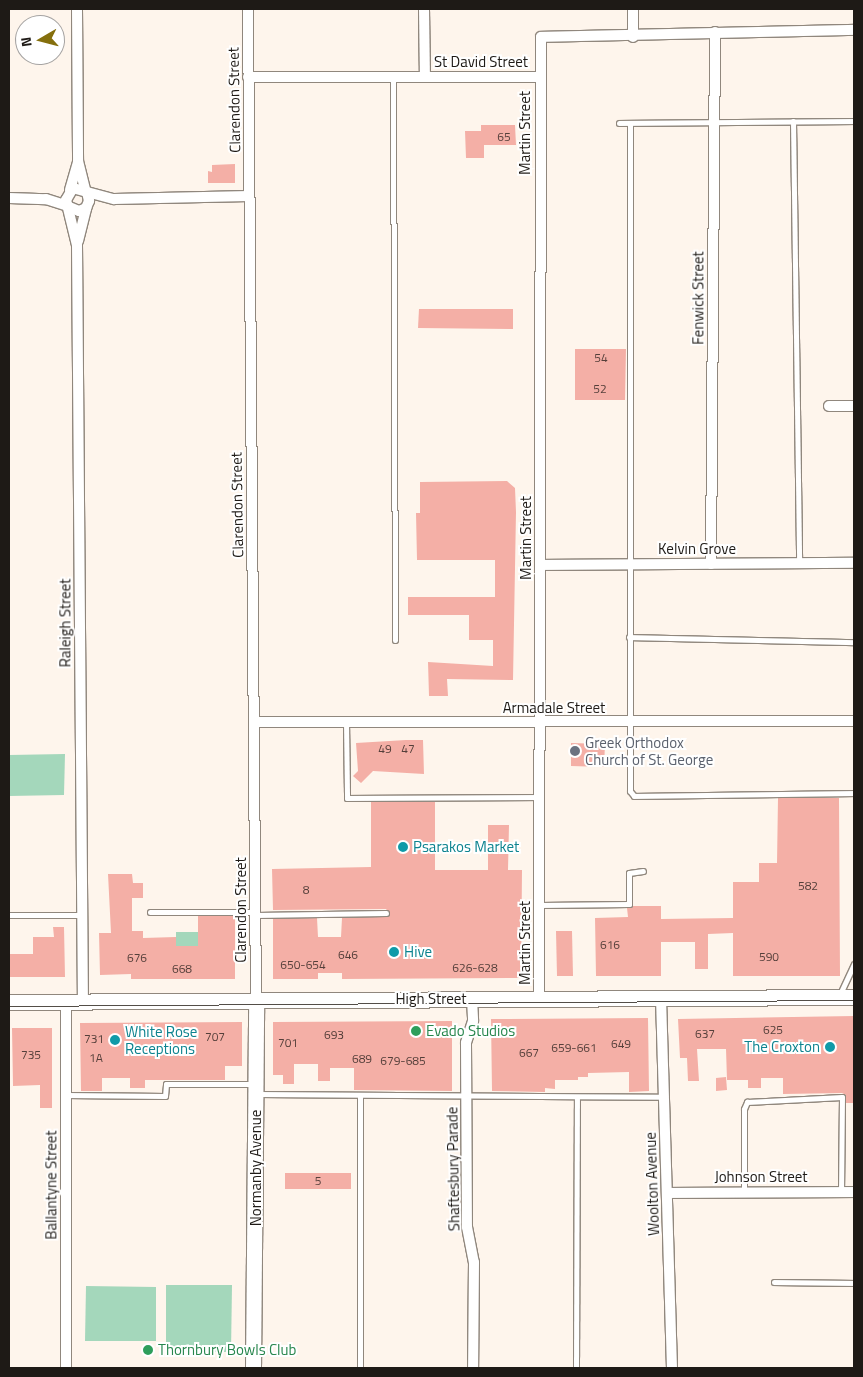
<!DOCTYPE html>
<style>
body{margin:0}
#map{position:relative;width:863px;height:1377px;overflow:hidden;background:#fef5ec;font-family:"Titillium Web",sans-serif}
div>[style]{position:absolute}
.green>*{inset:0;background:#a4d7bb}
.building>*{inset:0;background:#f4afa6}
.roads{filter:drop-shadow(1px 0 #90877d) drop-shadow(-1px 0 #90877d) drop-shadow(0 1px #90877d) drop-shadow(0 -1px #90877d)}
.lane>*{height:5px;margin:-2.5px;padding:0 2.5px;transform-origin:2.5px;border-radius:2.5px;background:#fff}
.street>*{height:10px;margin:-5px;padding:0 5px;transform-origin:5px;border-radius:5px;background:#fff}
.secondary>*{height:15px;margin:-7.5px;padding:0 7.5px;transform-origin:7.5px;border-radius:7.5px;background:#fff}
.tram>*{height:1px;margin:-0.5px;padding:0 0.5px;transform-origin:0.5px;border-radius:0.5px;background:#534e48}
.dots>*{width:14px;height:14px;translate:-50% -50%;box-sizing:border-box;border:2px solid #fff;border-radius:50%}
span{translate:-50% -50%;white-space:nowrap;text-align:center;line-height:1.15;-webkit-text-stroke:4px #fff;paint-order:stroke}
.number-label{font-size:12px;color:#543f3a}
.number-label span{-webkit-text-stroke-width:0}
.street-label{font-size:15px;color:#1e1a16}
.worship-label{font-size:15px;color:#5b616d}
.left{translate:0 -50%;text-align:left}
.culture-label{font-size:15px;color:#0d838f}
.right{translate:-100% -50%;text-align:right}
.leisure-label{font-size:15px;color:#27864d}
.frame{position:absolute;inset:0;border:10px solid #1e1a16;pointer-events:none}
.north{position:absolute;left:15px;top:15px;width:50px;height:50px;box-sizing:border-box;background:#fff;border:1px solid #a5a3a2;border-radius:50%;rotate:262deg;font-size:14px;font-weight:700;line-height:20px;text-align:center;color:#1e1a16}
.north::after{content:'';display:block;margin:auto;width:18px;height:22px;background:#856f0d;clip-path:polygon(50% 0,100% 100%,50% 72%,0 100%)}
</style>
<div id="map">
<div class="green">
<i style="clip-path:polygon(65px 754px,64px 795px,9px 796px,9px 755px)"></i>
<i style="clip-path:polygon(176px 932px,198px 932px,198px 958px,176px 959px)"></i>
<i style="clip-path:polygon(166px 1285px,232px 1285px,231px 1352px,166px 1351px)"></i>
<i style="clip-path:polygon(86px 1286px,156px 1287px,156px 1341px,85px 1341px)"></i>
</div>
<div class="building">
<i style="clip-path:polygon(481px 125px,515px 125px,516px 145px,484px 145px,484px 158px,466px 158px,465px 131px,481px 131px)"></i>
<i style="clip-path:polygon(235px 164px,235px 183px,208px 183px,208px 171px,212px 172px,212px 165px)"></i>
<i style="clip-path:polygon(419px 309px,513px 309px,513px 329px,418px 328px)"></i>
<i style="clip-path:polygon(575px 349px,626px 349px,625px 400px,575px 400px)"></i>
<i style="clip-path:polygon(507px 481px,515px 488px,516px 512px,513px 680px,447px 679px,448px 696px,429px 696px,428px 662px,493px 666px,493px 640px,469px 640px,469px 615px,408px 615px,408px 597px,495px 597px,495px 560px,417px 560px,416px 513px,420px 513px,420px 482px)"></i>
<i style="clip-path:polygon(406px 740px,423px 740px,424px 774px,373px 771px,361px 783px,353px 776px,358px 771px,356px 743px)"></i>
<i style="clip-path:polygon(571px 743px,605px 744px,604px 767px,571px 766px)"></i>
<i style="clip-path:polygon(778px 798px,839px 798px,840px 976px,733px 976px,733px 933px,708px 934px,708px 969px,695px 969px,695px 942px,661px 942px,661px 976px,596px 976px,595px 918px,628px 917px,627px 908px,633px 906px,661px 906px,661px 919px,733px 918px,733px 882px,759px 882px,759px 863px,777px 863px)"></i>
<i style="clip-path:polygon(371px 802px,435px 802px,435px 870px,488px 870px,488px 825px,509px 825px,508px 870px,522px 870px,521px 978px,342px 979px,342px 973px,318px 973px,318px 979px,273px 979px,273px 919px,317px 918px,318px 937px,341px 937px,342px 918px,390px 915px,386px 909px,273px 910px,272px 869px,371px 867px)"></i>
<i style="clip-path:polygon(108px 874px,132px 874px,133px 883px,143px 883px,143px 898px,132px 898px,132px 931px,143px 931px,143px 938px,176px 937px,176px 946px,198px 946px,198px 916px,235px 916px,235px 979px,131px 979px,131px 974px,100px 975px,99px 933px,111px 933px)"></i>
<i style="clip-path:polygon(53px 927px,64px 927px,65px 977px,9px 977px,9px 954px,33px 954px,33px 937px,54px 937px)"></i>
<i style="clip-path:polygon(556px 931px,572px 931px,573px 976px,557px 976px)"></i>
<i style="clip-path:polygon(854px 1016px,854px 1103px,846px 1103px,846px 1095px,842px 1093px,783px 1094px,783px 1078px,761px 1078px,761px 1088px,748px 1088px,748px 1080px,727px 1080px,726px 1049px,697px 1049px,699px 1081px,688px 1081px,687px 1058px,680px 1058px,678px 1019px)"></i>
<i style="clip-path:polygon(648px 1018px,649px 1091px,629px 1092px,629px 1072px,588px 1073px,588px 1077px,578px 1077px,578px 1080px,555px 1080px,555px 1089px,545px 1088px,545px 1092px,492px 1091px,491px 1019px)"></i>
<i style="clip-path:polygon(452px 1021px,452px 1091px,354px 1090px,354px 1068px,330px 1068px,330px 1081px,318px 1081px,318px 1064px,294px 1064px,294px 1084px,283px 1084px,283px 1075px,273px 1075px,273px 1022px)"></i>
<i style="clip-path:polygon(242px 1022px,242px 1066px,225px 1066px,225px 1080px,145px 1080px,145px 1088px,130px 1088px,130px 1078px,102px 1078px,102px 1091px,81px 1091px,80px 1023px)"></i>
<i style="clip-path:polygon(12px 1028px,52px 1028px,52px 1108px,40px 1108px,40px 1085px,13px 1086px)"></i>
<i style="clip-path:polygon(726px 1077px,727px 1090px,716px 1091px,716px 1078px)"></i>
<i style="clip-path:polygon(285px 1173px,351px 1173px,351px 1189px,285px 1189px)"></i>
</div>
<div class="roads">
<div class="lane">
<i style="left:393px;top:77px;width:563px;rotate:89.8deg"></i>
<i style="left:793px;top:121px;width:442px;rotate:89.2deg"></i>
<i style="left:619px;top:123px;width:235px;rotate:-0.5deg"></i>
<i style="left:630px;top:125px;width:666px;rotate:90deg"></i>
<i style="left:630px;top:791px;width:6px;rotate:51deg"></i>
<i style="left:634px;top:796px;width:220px;rotate:-0.8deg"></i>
<i style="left:629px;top:637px;width:225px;rotate:1.3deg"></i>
<i style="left:346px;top:722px;width:76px;rotate:89.2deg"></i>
<i style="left:347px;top:798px;width:193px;rotate:-0.3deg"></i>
<i style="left:540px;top:905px;width:89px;rotate:-0.6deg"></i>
<i style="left:629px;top:904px;width:31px;rotate:-90deg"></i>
<i style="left:629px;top:873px;width:14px;rotate:-8deg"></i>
<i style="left:150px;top:912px;width:105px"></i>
<i style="left:9px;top:915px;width:73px"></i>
<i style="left:256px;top:915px;width:130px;rotate:-0.9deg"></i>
<i style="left:840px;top:994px;width:33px;rotate:-65deg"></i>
<i style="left:258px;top:1094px;width:406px;rotate:0.4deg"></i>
<i style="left:66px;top:1095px;width:99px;rotate:0.6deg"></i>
<i style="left:165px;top:1096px;width:12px;rotate:-85deg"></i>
<i style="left:166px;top:1084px;width:88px"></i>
<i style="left:744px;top:1192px;width:83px;rotate:-90deg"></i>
<i style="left:744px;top:1109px;width:8px;rotate:-67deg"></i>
<i style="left:747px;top:1102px;width:95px;rotate:-3deg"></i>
<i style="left:842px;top:1097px;width:95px;rotate:90.6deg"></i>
<i style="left:774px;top:1282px;width:80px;rotate:0.7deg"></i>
<i style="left:360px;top:1368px;width:272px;rotate:-90deg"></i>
<i style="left:576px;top:1368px;width:270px;rotate:-89.8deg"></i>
</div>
<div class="street">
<i style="left:77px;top:9px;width:152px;rotate:89.6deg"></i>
<i style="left:78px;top:161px;width:30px;rotate:76deg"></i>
<i style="left:248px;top:9px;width:991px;rotate:89.54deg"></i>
<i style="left:424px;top:9px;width:68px;rotate:89.2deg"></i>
<i style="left:633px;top:37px;width:28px;rotate:-90deg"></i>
<i style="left:248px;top:77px;width:291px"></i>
<i style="left:70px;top:190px;width:29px;rotate:-74deg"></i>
<i style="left:87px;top:192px;width:28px;rotate:15deg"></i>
<i style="left:114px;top:199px;width:135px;rotate:-1.3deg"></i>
<i style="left:9px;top:198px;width:37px;rotate:2deg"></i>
<i style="left:46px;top:199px;width:23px;rotate:18deg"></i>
<i style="left:69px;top:207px;width:11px;rotate:22deg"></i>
<i style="left:79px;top:211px;width:8px;rotate:-23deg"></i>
<i style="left:86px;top:208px;width:8px;rotate:-67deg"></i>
<i style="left:89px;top:201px;width:9px;rotate:-103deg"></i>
<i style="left:87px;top:192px;width:15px;rotate:-164deg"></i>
<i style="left:73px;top:188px;width:14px;rotate:120deg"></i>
<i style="left:66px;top:200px;width:46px;rotate:76.3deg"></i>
<i style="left:77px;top:245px;width:756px;rotate:89.55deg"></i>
<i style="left:78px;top:241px;width:34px;rotate:-76deg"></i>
<i style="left:829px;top:406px;width:25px"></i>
<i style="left:711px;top:564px;width:532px;rotate:-89.57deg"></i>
<i style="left:540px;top:565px;width:314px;rotate:-0.4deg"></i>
<i style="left:254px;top:722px;width:600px;rotate:-0.1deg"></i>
<i style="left:661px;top:998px;width:370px;rotate:88.3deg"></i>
<i style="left:472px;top:999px;width:22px;rotate:87deg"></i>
<i style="left:473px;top:1021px;width:23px;rotate:108deg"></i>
<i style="left:466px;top:1043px;width:184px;rotate:89.7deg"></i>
<i style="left:467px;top:1227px;width:36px;rotate:79deg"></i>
<i style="left:474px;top:1262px;width:106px;rotate:90.5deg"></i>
<i style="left:539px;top:999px;width:962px;rotate:-89.88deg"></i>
<i style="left:541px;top:37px;width:313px;rotate:-1.3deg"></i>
<i style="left:668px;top:1193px;width:186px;rotate:-0.3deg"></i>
<i style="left:66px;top:1368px;width:367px;rotate:-90deg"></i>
</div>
<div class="secondary">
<i style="left:9px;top:1002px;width:845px;rotate:-0.34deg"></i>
<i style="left:253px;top:1368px;width:368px;rotate:-89.5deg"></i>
</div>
</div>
<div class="tram">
<i style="left:9px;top:1006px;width:845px;rotate:-0.41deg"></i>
</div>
<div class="dots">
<i style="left:575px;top:751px;background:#6b7280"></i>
<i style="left:403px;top:847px;background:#0f9aa8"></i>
<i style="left:394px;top:952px;background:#0f9aa8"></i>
<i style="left:416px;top:1031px;background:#2e9e5b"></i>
<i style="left:115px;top:1040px;background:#0f9aa8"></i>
<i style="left:830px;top:1047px;background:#0f9aa8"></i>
<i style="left:148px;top:1350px;background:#2e9e5b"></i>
</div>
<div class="number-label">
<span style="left:504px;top:137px">65</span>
<span style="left:601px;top:358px">54</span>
<span style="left:600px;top:389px">52</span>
<span style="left:385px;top:749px">49</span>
<span style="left:408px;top:749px">47</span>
<span style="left:808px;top:886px">582</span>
<span style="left:306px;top:890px">8</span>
<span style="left:610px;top:945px">616</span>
<span style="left:348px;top:955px">646</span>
<span style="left:769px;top:957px">590</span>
<span style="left:137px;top:958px">676</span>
<span style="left:303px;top:965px">650-654</span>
<span style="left:475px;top:968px">626-628</span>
<span style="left:182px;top:969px">668</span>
<span style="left:773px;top:1030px">625</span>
<span style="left:705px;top:1034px">637</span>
<span style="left:334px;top:1035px">693</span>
<span style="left:215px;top:1037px">707</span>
<span style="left:94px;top:1039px">731</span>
<span style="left:288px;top:1043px">701</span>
<span style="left:621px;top:1044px">649</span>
<span style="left:574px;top:1048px">659-661</span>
<span style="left:529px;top:1053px">667</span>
<span style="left:31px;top:1055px">735</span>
<span style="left:96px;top:1058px">1A</span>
<span style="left:362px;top:1059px">689</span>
<span style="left:403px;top:1061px">679-685</span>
<span style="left:318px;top:1181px">5</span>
</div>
<div class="street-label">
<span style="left:481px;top:62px">St David Street</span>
<span style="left:234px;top:100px;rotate:-91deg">Clarendon Street</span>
<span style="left:525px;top:133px;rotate:-90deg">Martin Street</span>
<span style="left:698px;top:298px;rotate:-90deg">Fenwick Street</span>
<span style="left:237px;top:505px;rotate:-91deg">Clarendon Street</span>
<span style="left:526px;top:538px;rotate:-90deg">Martin Street</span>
<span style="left:697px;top:549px">Kelvin Grove</span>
<span style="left:65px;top:623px;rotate:-90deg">Raleigh Street</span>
<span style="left:554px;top:708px">Armadale Street</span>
<span style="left:241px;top:910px;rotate:-90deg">Clarendon Street</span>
<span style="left:525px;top:943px;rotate:-90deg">Martin Street</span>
<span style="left:431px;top:999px">High Street</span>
<span style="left:256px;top:1168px;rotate:-90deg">Normanby Avenue</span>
<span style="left:453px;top:1169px;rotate:-91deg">Shaftesbury Parade</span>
<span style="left:761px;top:1177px">Johnson Street</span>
<span style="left:652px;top:1184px;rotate:-92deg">Woolton Avenue</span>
<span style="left:51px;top:1185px;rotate:-90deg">Ballantyne Street</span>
</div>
<div class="worship-label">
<span class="left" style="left:585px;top:751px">Greek Orthodox<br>Church of St. George</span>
</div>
<div class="culture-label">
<span class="left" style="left:413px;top:847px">Psarakos Market</span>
<span class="left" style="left:404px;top:952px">Hive</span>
<span class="left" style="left:125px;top:1040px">White Rose<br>Receptions</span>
<span class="right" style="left:820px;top:1047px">The Croxton</span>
</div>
<div class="leisure-label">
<span class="left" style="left:426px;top:1031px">Evado Studios</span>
<span class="left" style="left:158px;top:1350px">Thornbury Bowls Club</span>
</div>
<div class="frame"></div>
<div class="north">N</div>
</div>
